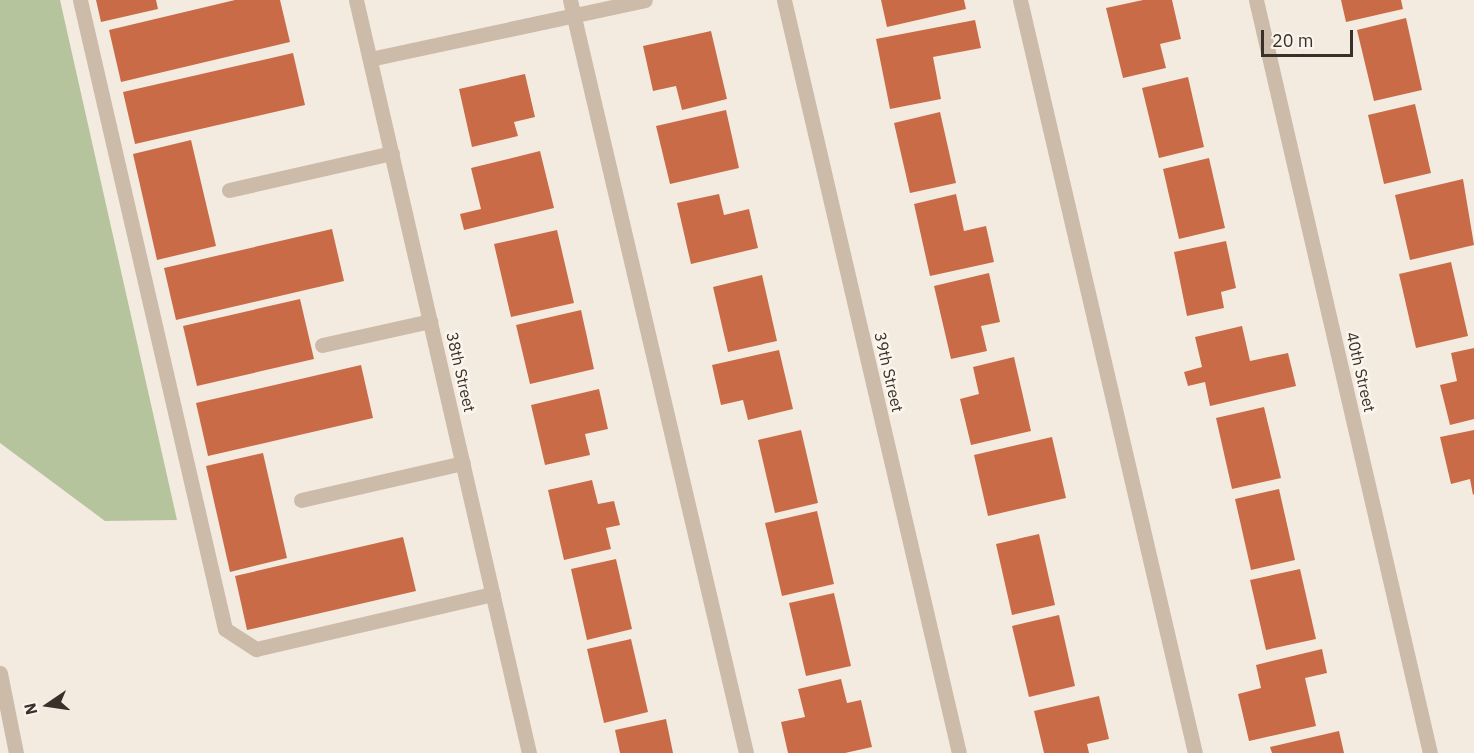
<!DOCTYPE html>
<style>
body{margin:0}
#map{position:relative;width:1474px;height:753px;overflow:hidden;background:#f4ebe0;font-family:"IBM Plex Sans",sans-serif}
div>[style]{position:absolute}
.green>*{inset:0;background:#b6c49e}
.building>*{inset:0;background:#ca6b47}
.lane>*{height:15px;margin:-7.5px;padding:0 7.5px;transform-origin:7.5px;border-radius:7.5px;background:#cdbbaa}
.street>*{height:15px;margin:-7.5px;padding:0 7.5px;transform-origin:7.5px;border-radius:7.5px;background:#cdbbaa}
span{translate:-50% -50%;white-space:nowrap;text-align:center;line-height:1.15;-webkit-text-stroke:5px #fbf5ed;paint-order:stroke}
.street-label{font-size:16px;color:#3a302a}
.north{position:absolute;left:18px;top:675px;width:60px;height:60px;-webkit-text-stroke:4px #fbf5ed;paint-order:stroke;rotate:257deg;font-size:16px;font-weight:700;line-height:24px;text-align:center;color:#3a302a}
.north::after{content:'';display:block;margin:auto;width:21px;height:27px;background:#3a302a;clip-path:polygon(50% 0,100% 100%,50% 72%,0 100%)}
.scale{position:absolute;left:1261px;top:30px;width:92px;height:27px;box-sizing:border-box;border:3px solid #3a302a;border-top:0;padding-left:8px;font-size:18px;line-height:21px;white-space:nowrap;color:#3a302a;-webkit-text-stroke:4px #fbf5ed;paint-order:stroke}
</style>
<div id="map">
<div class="green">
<i style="clip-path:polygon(0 0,60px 0,177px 520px,105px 521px,0 443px)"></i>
</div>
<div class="building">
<i style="clip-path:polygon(96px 0,156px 0,158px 9px,101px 22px)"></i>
<i style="clip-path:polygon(235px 0,280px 0,290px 42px,121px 82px,109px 30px)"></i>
<i style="clip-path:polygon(881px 0,964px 0,966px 9px,887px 27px)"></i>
<i style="clip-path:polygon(1143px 0,1172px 0,1181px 39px,1160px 44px,1166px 68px,1123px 78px,1106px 8px)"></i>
<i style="clip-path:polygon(1341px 0,1401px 0,1403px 9px,1346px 22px)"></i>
<i style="clip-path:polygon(1406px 18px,1422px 90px,1374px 101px,1357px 30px)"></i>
<i style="clip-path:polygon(975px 20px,981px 48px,933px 57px,941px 99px,890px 109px,876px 39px)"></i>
<i style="clip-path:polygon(711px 31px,727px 99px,682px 110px,676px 86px,653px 91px,643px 46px)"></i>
<i style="clip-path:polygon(293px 53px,305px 105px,135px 144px,123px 92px)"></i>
<i style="clip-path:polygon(525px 74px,535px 117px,514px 122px,518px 136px,472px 147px,459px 89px)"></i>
<i style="clip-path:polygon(1188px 77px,1204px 147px,1159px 158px,1142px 88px)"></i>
<i style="clip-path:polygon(1415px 104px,1431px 173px,1384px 184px,1368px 115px)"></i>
<i style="clip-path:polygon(726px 110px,739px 168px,670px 184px,656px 126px)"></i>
<i style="clip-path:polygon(940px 112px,956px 183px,910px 193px,894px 123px)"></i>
<i style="clip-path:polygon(191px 140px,216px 246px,157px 260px,133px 154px)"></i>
<i style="clip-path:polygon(540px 151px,554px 208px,464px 230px,460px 214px,481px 209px,471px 168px)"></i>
<i style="clip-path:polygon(1209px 158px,1225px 228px,1179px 239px,1163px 169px)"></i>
<i style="clip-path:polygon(1463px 179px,1474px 245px,1410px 260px,1395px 195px)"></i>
<i style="clip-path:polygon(719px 194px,724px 215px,749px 209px,758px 248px,691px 264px,677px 203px)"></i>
<i style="clip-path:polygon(956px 194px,964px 231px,986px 226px,994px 262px,930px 276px,914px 204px)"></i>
<i style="clip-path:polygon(332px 229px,344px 281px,176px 320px,164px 268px)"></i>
<i style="clip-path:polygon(557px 230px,574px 303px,511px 317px,494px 244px)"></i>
<i style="clip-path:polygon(1226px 241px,1236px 288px,1221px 292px,1224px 308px,1187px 316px,1174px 252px)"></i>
<i style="clip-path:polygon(1451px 262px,1468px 336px,1416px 348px,1399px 274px)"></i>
<i style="clip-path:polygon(989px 273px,1000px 322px,981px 326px,987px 351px,951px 359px,934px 286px)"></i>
<i style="clip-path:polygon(762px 275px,777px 341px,728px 352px,713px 287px)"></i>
<i style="clip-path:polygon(300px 299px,314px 359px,197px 386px,183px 326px)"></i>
<i style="clip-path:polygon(581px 310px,594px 369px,530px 384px,516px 325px)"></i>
<i style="clip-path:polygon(1242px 326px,1250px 361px,1288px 353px,1296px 386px,1210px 406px,1205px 382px,1188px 386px,1184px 372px,1202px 367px,1195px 337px)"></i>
<i style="clip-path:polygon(1474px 348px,1474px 419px,1450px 425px,1440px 385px,1457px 381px,1451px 353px)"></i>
<i style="clip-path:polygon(779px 350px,793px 409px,748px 420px,743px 400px,721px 405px,712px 365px)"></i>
<i style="clip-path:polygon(1014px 357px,1031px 431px,971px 445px,960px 399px,979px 394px,973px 367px)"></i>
<i style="clip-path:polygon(361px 365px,373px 418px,208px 456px,196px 403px)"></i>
<i style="clip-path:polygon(599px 389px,608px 429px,585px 434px,590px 455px,545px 465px,531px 405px)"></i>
<i style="clip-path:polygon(1264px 407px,1281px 478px,1232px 489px,1216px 418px)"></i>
<i style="clip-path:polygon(801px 430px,818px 503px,775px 513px,758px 440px)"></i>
<i style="clip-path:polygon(1474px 430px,1474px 494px,1473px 495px,1470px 479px,1451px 484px,1440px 437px)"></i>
<i style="clip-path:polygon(1052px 437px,1066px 498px,988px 516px,974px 455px)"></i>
<i style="clip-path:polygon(263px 453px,287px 558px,230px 572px,206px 466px)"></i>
<i style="clip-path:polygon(592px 480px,598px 504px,614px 501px,620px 525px,606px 528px,611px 549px,564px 560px,548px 490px)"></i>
<i style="clip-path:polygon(1279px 489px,1295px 560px,1251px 570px,1235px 499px)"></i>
<i style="clip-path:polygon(817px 511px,834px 584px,782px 596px,765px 523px)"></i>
<i style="clip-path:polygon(1039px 534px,1055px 605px,1012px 615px,996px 544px)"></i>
<i style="clip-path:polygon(403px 537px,416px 591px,247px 630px,235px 576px)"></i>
<i style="clip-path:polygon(616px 559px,632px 629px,587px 640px,571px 569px)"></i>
<i style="clip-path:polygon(1300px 569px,1316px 639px,1266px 650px,1250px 580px)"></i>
<i style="clip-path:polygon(834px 593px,851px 666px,806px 676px,789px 603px)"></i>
<i style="clip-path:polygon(1059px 615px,1075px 686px,1029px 697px,1012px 626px)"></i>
<i style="clip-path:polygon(631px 639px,648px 712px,604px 723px,587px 649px)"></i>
<i style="clip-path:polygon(1322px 649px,1327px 673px,1305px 678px,1316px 726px,1249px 741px,1238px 694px,1261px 688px,1256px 665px)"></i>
<i style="clip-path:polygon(841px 679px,847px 703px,861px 700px,872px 747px,845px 753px,788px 753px,781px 722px,805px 717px,798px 689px)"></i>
<i style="clip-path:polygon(1099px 696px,1109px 739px,1087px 744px,1089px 753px,1044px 753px,1034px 711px)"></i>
<i style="clip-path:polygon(666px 719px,673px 753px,620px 753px,615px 730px)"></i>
<i style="clip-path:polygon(1339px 731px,1344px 753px,1272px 753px,1270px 747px)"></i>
</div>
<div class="lane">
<i style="left:80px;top:0;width:645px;rotate:77.02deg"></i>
<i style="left:225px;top:629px;width:37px;rotate:33deg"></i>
<i style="left:256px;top:649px;width:243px;rotate:-13.1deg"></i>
<i style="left:570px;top:0;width:773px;rotate:76.84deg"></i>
<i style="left:1020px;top:0;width:773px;rotate:76.92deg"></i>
<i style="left:229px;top:190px;width:167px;rotate:-12.8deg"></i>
<i style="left:322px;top:345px;width:111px;rotate:-12.5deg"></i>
<i style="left:301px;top:500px;width:166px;rotate:-12.9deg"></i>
<i style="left:0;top:673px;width:82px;rotate:78.7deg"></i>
</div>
<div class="street">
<i style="left:356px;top:0;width:773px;rotate:77.06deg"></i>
<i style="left:784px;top:0;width:773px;rotate:76.92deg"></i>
<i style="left:1256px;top:0;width:773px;rotate:76.99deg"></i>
<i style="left:370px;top:59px;width:281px;rotate:-12.1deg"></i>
</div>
<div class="street-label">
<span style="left:461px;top:372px;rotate:77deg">38th Street</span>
<span style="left:889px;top:372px;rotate:77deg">39th Street</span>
<span style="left:1361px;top:372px;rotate:77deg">40th Street</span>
</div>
<div class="north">N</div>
<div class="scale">20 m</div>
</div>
